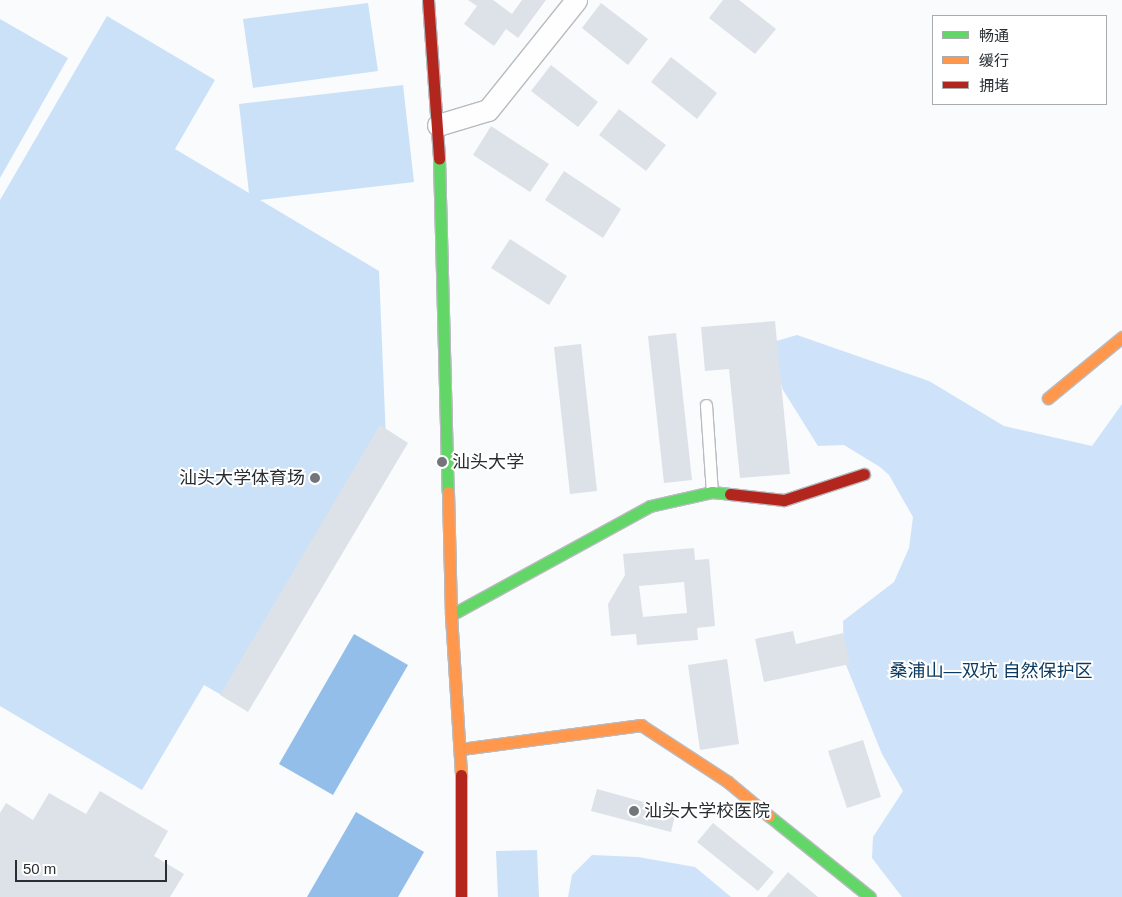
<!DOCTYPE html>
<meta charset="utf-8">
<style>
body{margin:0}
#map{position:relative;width:1122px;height:897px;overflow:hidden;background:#f9fbfd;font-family:Arial,"Noto Sans SC",sans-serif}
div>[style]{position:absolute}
.green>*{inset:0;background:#cae1f8}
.forest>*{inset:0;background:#cee3f9}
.water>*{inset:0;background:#92bee9}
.building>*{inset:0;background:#dde2e8}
.roads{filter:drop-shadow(1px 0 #b8bbbf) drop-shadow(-1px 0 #b8bbbf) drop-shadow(0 1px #b8bbbf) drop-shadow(0 -1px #b8bbbf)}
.lane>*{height:11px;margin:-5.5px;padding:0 5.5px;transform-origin:5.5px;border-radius:5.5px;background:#fefeff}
.street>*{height:21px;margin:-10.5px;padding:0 10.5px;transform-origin:10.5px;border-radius:10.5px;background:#fefeff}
.fast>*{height:11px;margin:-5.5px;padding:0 5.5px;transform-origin:5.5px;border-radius:5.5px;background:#63d668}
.slow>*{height:11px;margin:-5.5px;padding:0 5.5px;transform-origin:5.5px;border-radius:5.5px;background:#ff974d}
.jam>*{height:11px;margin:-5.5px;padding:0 5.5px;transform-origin:5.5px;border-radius:5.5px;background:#b3261e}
.dots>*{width:14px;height:14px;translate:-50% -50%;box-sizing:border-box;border:2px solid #fff;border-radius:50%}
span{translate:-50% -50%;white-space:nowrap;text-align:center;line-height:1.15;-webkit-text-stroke:4px #fff;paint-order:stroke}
.poi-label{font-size:18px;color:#292e33}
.left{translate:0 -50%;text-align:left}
.right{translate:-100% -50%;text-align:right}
.park-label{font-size:18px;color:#0b3a61}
.legend{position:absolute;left:932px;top:15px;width:175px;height:90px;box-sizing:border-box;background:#fff;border:1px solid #a9abad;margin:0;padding:6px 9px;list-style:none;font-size:15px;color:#292e33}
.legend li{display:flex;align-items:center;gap:10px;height:25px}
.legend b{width:25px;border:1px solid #a9abad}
.scale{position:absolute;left:15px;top:860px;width:152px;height:22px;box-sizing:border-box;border:2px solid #292e33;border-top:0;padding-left:6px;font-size:15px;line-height:18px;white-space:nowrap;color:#292e33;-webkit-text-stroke:4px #fff;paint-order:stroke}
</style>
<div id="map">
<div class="green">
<i style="clip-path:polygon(368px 3px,378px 71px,253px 88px,243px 19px)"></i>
<i style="clip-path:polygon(107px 16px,215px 80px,175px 149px,249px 193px,239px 104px,403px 85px,414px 182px,260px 200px,379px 271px,386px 440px,232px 701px,204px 685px,142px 790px,0 706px,0 200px)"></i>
<i style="clip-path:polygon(0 19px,68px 58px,0 178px)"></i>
<i style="clip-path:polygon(537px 850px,539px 897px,498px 897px,496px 851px)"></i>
</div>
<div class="forest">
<i style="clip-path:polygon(797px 335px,929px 381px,1004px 426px,1092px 446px,1122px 404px,1122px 897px,902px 897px,872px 858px,873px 837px,903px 791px,882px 754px,844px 660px,843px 621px,894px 582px,909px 548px,913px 517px,889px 475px,880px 467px,844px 445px,818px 446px,783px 390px,776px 369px,773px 342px)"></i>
<i style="clip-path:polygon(592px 855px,638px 857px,695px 867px,731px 897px,568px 897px,572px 875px)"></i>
</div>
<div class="water">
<i style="clip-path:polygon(354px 634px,408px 665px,333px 795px,279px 764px)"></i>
<i style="clip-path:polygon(356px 812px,424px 852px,398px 897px,307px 897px)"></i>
</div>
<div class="building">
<i style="clip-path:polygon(468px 0,493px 0,512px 14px,522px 0,546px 0,518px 38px,506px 29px,494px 46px,464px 24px,477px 6px)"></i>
<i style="clip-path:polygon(723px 0,739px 0,776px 29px,755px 54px,709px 18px)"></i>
<i style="clip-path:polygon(601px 3px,648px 39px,628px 65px,582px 28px)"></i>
<i style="clip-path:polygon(671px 57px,717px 93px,697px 119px,651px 82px)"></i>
<i style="clip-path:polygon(551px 65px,598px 102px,578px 127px,531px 91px)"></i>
<i style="clip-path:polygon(619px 109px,666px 145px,646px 171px,599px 135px)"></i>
<i style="clip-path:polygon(491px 126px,549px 164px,530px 192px,473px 155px)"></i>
<i style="clip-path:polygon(564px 171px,621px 209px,603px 238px,545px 200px)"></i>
<i style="clip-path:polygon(510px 239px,567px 276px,549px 305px,491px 268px)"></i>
<i style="clip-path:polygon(775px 321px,790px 474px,740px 478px,729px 369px,705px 371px,701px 327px)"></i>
<i style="clip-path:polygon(676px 333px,692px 480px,664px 483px,648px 336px)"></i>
<i style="clip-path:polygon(581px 344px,597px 491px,570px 494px,554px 347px)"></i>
<i style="clip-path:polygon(380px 425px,408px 443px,248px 712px,220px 695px)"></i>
<i style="clip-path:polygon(evenodd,694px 548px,695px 560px,709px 559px,715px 626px,697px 628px,698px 640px,637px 645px,636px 634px,611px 636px,608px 604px,625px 575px,623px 554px,694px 548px,684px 582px,687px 613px,643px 617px,639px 586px,684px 582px)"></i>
<i style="clip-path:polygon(793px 631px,796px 644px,843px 633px,850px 664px,764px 682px,755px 639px)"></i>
<i style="clip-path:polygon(727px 659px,739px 744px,700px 750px,688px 665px)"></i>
<i style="clip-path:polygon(863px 740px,881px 797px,847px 808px,828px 751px)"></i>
<i style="clip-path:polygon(597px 789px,676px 811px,671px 832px,591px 811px)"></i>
<i style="clip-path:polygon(100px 791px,168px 831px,154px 856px,184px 874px,170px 897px,0 897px,0 813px,6px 803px,33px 820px,49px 793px,86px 814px)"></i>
<i style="clip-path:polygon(713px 823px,774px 872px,758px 891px,697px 842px)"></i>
<i style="clip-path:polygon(788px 872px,818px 897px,767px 897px)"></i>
</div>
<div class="roads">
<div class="lane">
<i style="left:706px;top:405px;width:87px;rotate:86.1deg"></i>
</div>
<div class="street">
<i style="left:438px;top:125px;width:52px;rotate:-16.7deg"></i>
<i style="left:488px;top:110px;width:141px;rotate:-51.3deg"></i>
</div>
<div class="fast">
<i style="left:439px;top:159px;width:333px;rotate:88.5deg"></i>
<i style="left:451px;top:615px;width:227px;rotate:-28.7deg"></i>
<i style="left:650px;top:506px;width:64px;rotate:-12.7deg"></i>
<i style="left:712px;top:492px;width:18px;rotate:6deg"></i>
<i style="left:769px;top:816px;width:129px;rotate:38.7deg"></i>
</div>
<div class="slow">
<i style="left:1048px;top:398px;width:96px;rotate:-39.5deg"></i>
<i style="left:448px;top:492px;width:123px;rotate:88.6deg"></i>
<i style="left:451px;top:615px;width:160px;rotate:86.4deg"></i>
<i style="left:461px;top:749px;width:182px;rotate:-7.6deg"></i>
<i style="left:641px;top:725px;width:104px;rotate:33.2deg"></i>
<i style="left:728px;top:782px;width:53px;rotate:39.7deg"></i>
</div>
<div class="jam">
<i style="left:428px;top:0;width:159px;rotate:86deg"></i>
<i style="left:730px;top:494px;width:54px;rotate:6.3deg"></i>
<i style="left:784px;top:500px;width:84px;rotate:-18deg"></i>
<i style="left:461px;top:775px;width:122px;rotate:90deg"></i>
</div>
</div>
<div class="dots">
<i style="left:442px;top:462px;background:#72767a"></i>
<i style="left:315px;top:478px;background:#72767a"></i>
<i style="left:634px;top:811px;background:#72767a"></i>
</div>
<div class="poi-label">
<span class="left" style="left:452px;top:462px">汕头大学</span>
<span class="right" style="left:305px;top:478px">汕头大学体育场</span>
<span class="left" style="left:644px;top:811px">汕头大学校医院</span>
</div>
<div class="park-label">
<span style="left:991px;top:671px">桑浦山—双坑 自然保护区</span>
</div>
<ul class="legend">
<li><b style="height:6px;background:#63d668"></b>畅通</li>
<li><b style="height:6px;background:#ff974d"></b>缓行</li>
<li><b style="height:6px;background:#b3261e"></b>拥堵</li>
</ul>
<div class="scale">50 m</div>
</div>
